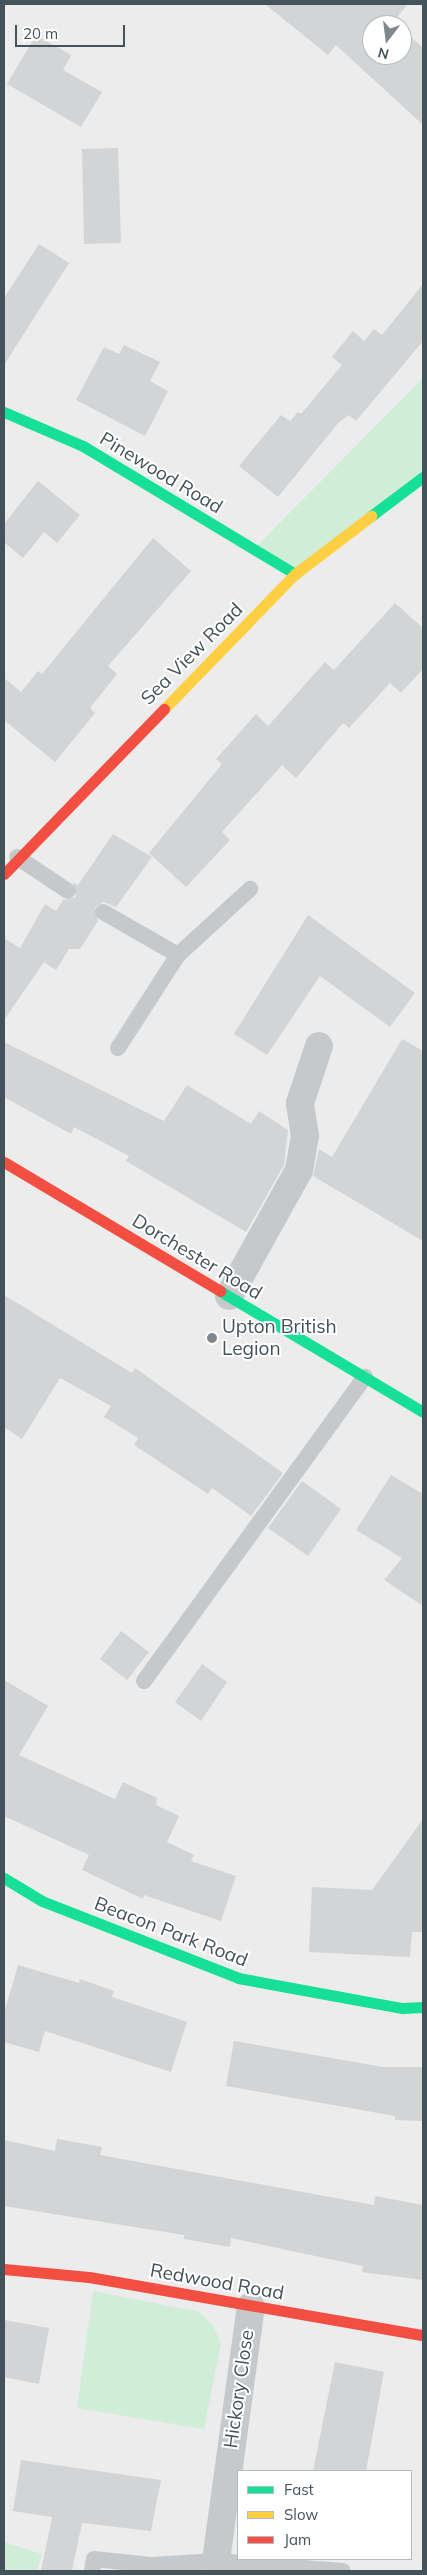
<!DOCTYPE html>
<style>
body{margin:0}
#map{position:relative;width:427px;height:2575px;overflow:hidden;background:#edecec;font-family:Mulish,sans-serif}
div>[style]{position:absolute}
.green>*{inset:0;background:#d0edd7}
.building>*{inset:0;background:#d3d4d5}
.lane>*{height:16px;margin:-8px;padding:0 8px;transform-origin:8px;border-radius:8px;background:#c6c9cb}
.street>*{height:28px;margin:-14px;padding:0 14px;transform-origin:14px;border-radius:14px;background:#c6c9cb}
.fast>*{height:11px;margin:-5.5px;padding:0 5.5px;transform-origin:5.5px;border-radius:5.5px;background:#16e098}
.slow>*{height:11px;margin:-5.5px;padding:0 5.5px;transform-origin:5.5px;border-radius:5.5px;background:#ffcf43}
.jam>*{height:11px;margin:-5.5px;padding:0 5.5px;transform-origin:5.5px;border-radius:5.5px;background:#f24e42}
.dots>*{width:14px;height:14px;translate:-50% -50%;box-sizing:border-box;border:2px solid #fff;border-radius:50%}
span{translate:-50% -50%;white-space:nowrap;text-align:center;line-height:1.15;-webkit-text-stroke:4px #fff;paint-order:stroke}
.street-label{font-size:19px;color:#445259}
.poi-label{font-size:19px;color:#445259}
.left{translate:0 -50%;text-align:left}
.frame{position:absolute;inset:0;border:5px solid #445259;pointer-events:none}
.legend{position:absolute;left:237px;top:2470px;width:175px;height:90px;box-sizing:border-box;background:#fff;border:1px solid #b4babd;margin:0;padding:6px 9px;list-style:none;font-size:15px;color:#445259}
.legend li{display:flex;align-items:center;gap:10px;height:25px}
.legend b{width:25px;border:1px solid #b4babd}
.north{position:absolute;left:362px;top:15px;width:50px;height:50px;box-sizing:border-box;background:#fff;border:1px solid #b4babd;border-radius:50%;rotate:195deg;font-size:14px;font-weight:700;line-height:20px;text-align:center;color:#445259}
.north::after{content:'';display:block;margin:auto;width:18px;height:22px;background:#7f888c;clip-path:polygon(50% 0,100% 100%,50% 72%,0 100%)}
.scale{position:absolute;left:15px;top:25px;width:110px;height:22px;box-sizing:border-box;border:2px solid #445259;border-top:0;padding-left:6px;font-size:15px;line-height:18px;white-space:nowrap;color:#445259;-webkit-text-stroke:4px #fff;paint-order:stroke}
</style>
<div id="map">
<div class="green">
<i style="clip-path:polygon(423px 378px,423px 477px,295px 574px,254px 549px)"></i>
<i style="clip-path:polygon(93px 2291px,199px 2312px,213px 2325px,221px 2344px,204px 2429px,77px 2408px)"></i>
<i style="clip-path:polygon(4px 2542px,42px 2554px,37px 2571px,4px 2571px)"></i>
</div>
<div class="building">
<i style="clip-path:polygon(265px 4px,408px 4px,394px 21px,398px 25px,372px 25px,372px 55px,402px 55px,402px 29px,423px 48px,423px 125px,336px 45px,328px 55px)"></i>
<i style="clip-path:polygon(36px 35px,71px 55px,63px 70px,102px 92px,81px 127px,7px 84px)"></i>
<i style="clip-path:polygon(118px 148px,121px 243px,84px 244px,82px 149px)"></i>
<i style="clip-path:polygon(39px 244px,69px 263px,4px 365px,4px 298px)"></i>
<i style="clip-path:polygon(423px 284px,423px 341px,356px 421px,349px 415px,339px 422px,278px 497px,239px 466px,281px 415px,290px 421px,298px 412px,301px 414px,342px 365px,332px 357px,353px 331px,364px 341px,374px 329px,382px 335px)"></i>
<i style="clip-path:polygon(124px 345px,160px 362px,150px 381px,168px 391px,145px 436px,76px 400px,104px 347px,119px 354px)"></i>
<i style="clip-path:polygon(38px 481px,80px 515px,57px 543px,44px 532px,23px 558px,4px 542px,4px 524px)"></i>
<i style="clip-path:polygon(153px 538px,191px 571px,108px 666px,117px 674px,90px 708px,95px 713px,55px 762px,4px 720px,4px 678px,21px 692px,38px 671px,42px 674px)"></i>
<i style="clip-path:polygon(395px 603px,423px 628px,423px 669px,401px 693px,390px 683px,349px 728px,343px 723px,296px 778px,282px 765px,222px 832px,230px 840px,186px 887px,149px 853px,222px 764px,216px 759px,256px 714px,268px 726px,325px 662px,334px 670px)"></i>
<i style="clip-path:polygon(113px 834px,152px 857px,116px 907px,103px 902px,95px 907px,98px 921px,80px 949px,69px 949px,56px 970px,44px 962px,4px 1020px,4px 938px,20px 948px,45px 904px,56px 911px,63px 900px,76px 897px,73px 882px,78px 885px)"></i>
<i style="clip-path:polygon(308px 915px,415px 993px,390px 1027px,320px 976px,267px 1055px,234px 1034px)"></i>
<i style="clip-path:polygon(402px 1039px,423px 1051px,423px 1241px,313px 1176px,319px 1149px,332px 1157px)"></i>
<i style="clip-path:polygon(4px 1042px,164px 1121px,187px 1085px,251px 1124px,259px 1111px,288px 1130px,284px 1165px,246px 1232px,126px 1161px,129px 1156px,74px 1127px,71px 1134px,4px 1097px)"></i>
<i style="clip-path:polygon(4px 1295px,132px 1373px,135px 1368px,283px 1473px,251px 1516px,212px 1488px,208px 1494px,134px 1445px,138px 1438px,104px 1417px,111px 1406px,60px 1378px,22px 1439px,4px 1427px)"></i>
<i style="clip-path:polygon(391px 1475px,423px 1494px,423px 1606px,384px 1580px,402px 1558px,356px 1530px)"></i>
<i style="clip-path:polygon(302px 1481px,341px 1509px,308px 1556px,268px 1528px)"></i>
<i style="clip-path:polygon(121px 1631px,149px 1652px,127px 1680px,100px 1659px)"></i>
<i style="clip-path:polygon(202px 1664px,227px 1682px,201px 1721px,175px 1702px)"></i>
<i style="clip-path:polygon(4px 1680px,48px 1706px,19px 1755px,115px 1799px,123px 1782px,157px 1798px,156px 1805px,179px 1816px,167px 1842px,194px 1855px,191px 1861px,236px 1876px,221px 1921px,144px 1895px,143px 1899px,82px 1870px,89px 1855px,4px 1816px)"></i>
<i style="clip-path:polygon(423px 1819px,423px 1932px,412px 1932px,410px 1957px,309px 1952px,312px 1887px,372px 1890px)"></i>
<i style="clip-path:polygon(18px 1965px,79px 1983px,80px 1979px,114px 1991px,112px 1997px,187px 2022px,171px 2072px,45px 2031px,39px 2052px,4px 2042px,4px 2013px)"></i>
<i style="clip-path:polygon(234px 2041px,383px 2067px,423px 2067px,423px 2121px,395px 2120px,395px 2116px,226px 2086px)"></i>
<i style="clip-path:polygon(57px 2139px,102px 2147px,100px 2155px,374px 2205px,375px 2196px,423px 2205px,423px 2280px,362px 2272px,363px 2266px,231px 2238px,230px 2247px,184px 2239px,184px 2235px,4px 2206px,4px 2140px,55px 2151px)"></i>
<i style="clip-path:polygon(4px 2320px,49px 2328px,39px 2384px,4px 2377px)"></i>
<i style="clip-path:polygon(335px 2362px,384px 2372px,366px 2471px,313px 2471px)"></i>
<i style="clip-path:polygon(21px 2460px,161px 2480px,151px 2531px,82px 2523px,72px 2571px,41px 2571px,52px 2517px,13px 2511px)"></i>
</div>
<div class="lane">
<i style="left:17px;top:857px;width:61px;rotate:33.7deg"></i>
<i style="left:103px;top:912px;width:86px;rotate:29.8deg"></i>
<i style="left:118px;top:1048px;width:111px;rotate:-57.2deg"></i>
<i style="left:178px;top:955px;width:98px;rotate:-42.5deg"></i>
<i style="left:144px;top:1681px;width:376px;rotate:-54deg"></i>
<i style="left:92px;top:2571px;width:12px;rotate:-81deg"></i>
<i style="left:94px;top:2559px;width:57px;rotate:6deg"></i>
<i style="left:151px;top:2565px;width:65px;rotate:-3.5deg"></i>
<i style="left:216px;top:2561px;width:127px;rotate:4.5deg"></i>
</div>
<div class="street">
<i style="left:229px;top:1296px;width:144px;rotate:-60.9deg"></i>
<i style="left:299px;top:1170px;width:35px;rotate:-80deg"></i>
<i style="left:305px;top:1136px;width:33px;rotate:-99deg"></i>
<i style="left:300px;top:1103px;width:60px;rotate:-71.6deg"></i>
<i style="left:216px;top:2561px;width:257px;rotate:-82.2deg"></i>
</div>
<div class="fast">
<i style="left:4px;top:412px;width:86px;rotate:23.3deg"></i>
<i style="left:83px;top:446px;width:248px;rotate:31.1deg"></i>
<i style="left:371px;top:516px;width:65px;rotate:-36.9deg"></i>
<i style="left:220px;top:1291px;width:236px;rotate:30.8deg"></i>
<i style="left:4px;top:1878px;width:44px;rotate:31.2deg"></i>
<i style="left:42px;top:1901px;width:211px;rotate:21.4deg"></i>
<i style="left:238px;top:1978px;width:167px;rotate:10.4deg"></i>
<i style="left:402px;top:2008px;width:21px;rotate:-3deg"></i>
</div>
<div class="slow">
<i style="left:164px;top:709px;width:188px;rotate:-45.9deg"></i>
<i style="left:295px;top:574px;width:96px;rotate:-37.3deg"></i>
</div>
<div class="jam">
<i style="left:4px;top:874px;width:230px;rotate:-45.9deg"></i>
<i style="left:4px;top:1162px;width:252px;rotate:30.8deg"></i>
<i style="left:4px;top:2269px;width:85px;rotate:5.4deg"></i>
<i style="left:89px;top:2277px;width:339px;rotate:9.9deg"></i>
</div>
<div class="dots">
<i style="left:212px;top:1338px;background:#7f888c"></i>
</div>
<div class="street-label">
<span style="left:161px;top:473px;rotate:31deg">Pinewood Road</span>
<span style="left:192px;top:654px;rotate:-45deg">Sea View Road</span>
<span style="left:197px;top:1257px;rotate:31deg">Dorchester Road</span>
<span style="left:171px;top:1932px;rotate:21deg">Beacon Park Road</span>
<span style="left:217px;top:2282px;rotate:10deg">Redwood Road</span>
<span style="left:239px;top:2389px;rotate:-82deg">Hickory Close</span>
</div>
<div class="poi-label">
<span class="left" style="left:222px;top:1338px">Upton British<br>Legion</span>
</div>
<div class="frame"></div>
<ul class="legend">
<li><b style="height:6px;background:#16e098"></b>Fast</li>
<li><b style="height:6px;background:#ffcf43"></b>Slow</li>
<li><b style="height:6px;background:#f24e42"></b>Jam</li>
</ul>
<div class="north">N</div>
<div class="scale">20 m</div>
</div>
